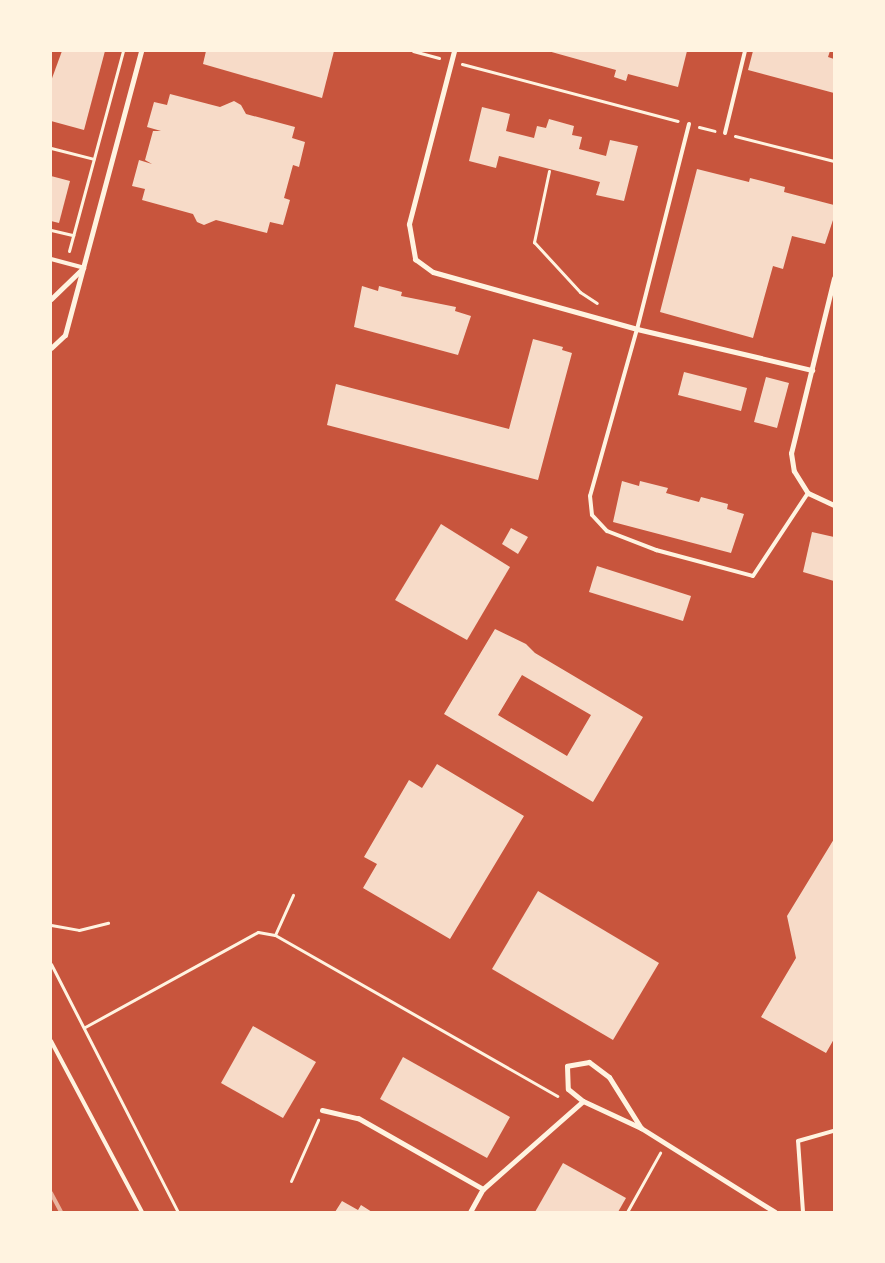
<!DOCTYPE html>
<style>
body{margin:0}
#map{position:relative;width:885px;height:1263px;overflow:hidden;background:#c8553d;font-family:Lato,sans-serif}
div>[style]{position:absolute}
.building>*{inset:0;background:#f7dbc8}
.path>*{height:3px;margin:-1.5px;padding:0 1.5px;transform-origin:1.5px;border-radius:1.5px;background:#fff3e0}
.service>*{height:4px;margin:-2px;padding:0 2px;transform-origin:2px;border-radius:2px;background:#fff3e0}
.minor>*{height:5px;margin:-2.5px;padding:0 2.5px;transform-origin:2.5px;border-radius:2.5px;background:#fff3e0}
.rail>*{height:4px;margin:-2px;padding:0 2px;transform-origin:2px;border-radius:2px;background:#e9b49f}
span{translate:-50% -50%;white-space:nowrap;text-align:center;line-height:1.15;-webkit-text-stroke:5px #fff3e0;paint-order:stroke}
.frame{position:absolute;inset:0;border:52px solid #fff3e0;pointer-events:none}
</style>
<div id="map">
<div class="building">
<i style="clip-path:polygon(62px 51px,105px 51px,84px 130px,51px 121px,51px 81px)"></i>
<i style="clip-path:polygon(206px 51px,334px 51px,322px 98px,203px 64px)"></i>
<i style="clip-path:polygon(548px 51px,687px 51px,678px 87px,628px 74px,626px 81px,614px 77px,616px 70px)"></i>
<i style="clip-path:polygon(753px 51px,830px 51px,828px 57px,834px 59px,834px 93px,748px 70px)"></i>
<i style="clip-path:polygon(170px 94px,220px 107px,234px 101px,241px 105px,246px 114px,295px 127px,292px 138px,305px 142px,299px 167px,293px 165px,284px 198px,290px 200px,283px 225px,270px 222px,267px 233px,216px 220px,204px 225px,197px 222px,193px 214px,142px 200px,145px 189px,132px 186px,139px 160px,152px 164px,145px 160px,153px 131px,161px 131px,147px 127px,154px 102px,167px 105px)"></i>
<i style="clip-path:polygon(482px 107px,510px 114px,506px 131px,534px 138px,537px 126px,546px 128px,549px 119px,574px 126px,572px 135px,582px 137px,579px 149px,606px 156px,610px 140px,638px 146px,624px 201px,596px 195px,600px 182px,499px 156px,496px 168px,469px 161px)"></i>
<i style="clip-path:polygon(697px 169px,749px 182px,750px 178px,785px 187px,784px 192px,834px 205px,834px 217px,825px 244px,792px 236px,783px 269px,773px 266px,753px 338px,660px 312px)"></i>
<i style="clip-path:polygon(51px 176px,70px 181px,59px 223px,51px 221px)"></i>
<i style="clip-path:polygon(362px 286px,378px 291px,379px 286px,402px 292px,401px 296px,456px 307px,455px 311px,471px 316px,458px 355px,354px 327px)"></i>
<i style="clip-path:polygon(533px 339px,563px 347px,562px 350px,572px 353px,538px 480px,327px 425px,336px 384px,509px 429px)"></i>
<i style="clip-path:polygon(684px 372px,747px 388px,741px 411px,678px 395px)"></i>
<i style="clip-path:polygon(766px 377px,789px 383px,777px 428px,754px 422px)"></i>
<i style="clip-path:polygon(622px 481px,639px 486px,640px 481px,668px 488px,666px 493px,684px 498px,699px 502px,701px 497px,728px 504px,727px 509px,744px 514px,731px 553px,613px 522px)"></i>
<i style="clip-path:polygon(441px 524px,510px 567px,467px 640px,395px 600px)"></i>
<i style="clip-path:polygon(511px 528px,528px 537px,518px 554px,502px 544px)"></i>
<i style="clip-path:polygon(812px 532px,834px 537px,834px 581px,803px 572px)"></i>
<i style="clip-path:polygon(597px 566px,691px 596px,683px 621px,589px 592px)"></i>
<i style="clip-path:polygon(evenodd,495px 629px,526px 644px,535px 653px,643px 717px,593px 802px,444px 714px,495px 629px,522px 675px,591px 715px,567px 756px,498px 715px,522px 675px)"></i>
<i style="clip-path:polygon(437px 764px,524px 816px,450px 939px,363px 888px,377px 864px,364px 857px,409px 780px,422px 788px)"></i>
<i style="clip-path:polygon(834px 839px,834px 1039px,826px 1053px,761px 1017px,796px 958px,787px 916px)"></i>
<i style="clip-path:polygon(538px 891px,659px 963px,613px 1040px,492px 969px)"></i>
<i style="clip-path:polygon(253px 1026px,316px 1062px,283px 1118px,221px 1083px)"></i>
<i style="clip-path:polygon(403px 1057px,510px 1117px,487px 1158px,380px 1099px)"></i>
<i style="clip-path:polygon(563px 1163px,626px 1198px,618px 1212px,535px 1212px)"></i>
<i style="clip-path:polygon(342px 1201px,358px 1210px,361px 1205px,372px 1212px,335px 1212px)"></i>
</div>
<div class="path">
<i style="left:413px;top:51px;width:27px;rotate:15deg"></i>
<i style="left:462px;top:64px;width:223px;rotate:14.8deg"></i>
<i style="left:699px;top:127px;width:16px;rotate:14deg"></i>
<i style="left:735px;top:136px;width:102px;rotate:14.2deg"></i>
<i style="left:51px;top:148px;width:44px;rotate:14.3deg"></i>
<i style="left:549px;top:171px;width:73px;rotate:101.9deg"></i>
<i style="left:534px;top:242px;width:68px;rotate:47.4deg"></i>
<i style="left:580px;top:292px;width:20px;rotate:33deg"></i>
<i style="left:51px;top:230px;width:23px;rotate:13deg"></i>
<i style="left:69px;top:251px;width:207px;rotate:-74.9deg"></i>
<i style="left:51px;top:925px;width:28px;rotate:10deg"></i>
<i style="left:79px;top:930px;width:30px;rotate:-14deg"></i>
<i style="left:275px;top:935px;width:44px;rotate:-65.8deg"></i>
<i style="left:51px;top:964px;width:279px;rotate:62.9deg"></i>
<i style="left:85px;top:1027px;width:197px;rotate:-28.8deg"></i>
<i style="left:258px;top:932px;width:17px;rotate:10deg"></i>
<i style="left:275px;top:935px;width:325px;rotate:29.7deg"></i>
<i style="left:291px;top:1181px;width:67px;rotate:-66.1deg"></i>
<i style="left:627px;top:1212px;width:68px;rotate:-60.8deg"></i>
</div>
<div class="service">
<i style="left:689px;top:124px;width:211px;rotate:104.2deg"></i>
<i style="left:637px;top:329px;width:173px;rotate:105.7deg"></i>
<i style="left:590px;top:496px;width:19px;rotate:84deg"></i>
<i style="left:592px;top:515px;width:22px;rotate:47deg"></i>
<i style="left:607px;top:531px;width:53px;rotate:21.2deg"></i>
<i style="left:656px;top:550px;width:100px;rotate:15deg"></i>
<i style="left:753px;top:576px;width:100px;rotate:-56.5deg"></i>
<i style="left:725px;top:133px;width:84px;rotate:-76.3deg"></i>
<i style="left:51px;top:259px;width:34px;rotate:15deg"></i>
<i style="left:51px;top:1041px;width:194px;rotate:62deg"></i>
<i style="left:803px;top:1212px;width:71px;rotate:-94deg"></i>
<i style="left:798px;top:1141px;width:37px;rotate:-16deg"></i>
</div>
<div class="minor">
<i style="left:454px;top:51px;width:179px;rotate:104.6deg"></i>
<i style="left:409px;top:224px;width:36px;rotate:80deg"></i>
<i style="left:415px;top:259px;width:22px;rotate:36deg"></i>
<i style="left:433px;top:272px;width:212px;rotate:15.6deg"></i>
<i style="left:637px;top:329px;width:180px;rotate:13.2deg"></i>
<i style="left:834px;top:278px;width:180px;rotate:103.8deg"></i>
<i style="left:791px;top:453px;width:18px;rotate:81deg"></i>
<i style="left:794px;top:471px;width:26px;rotate:58deg"></i>
<i style="left:808px;top:493px;width:29px;rotate:25deg"></i>
<i style="left:51px;top:299px;width:45px;rotate:-44.1deg"></i>
<i style="left:51px;top:348px;width:19px;rotate:-43deg"></i>
<i style="left:65px;top:335px;width:294px;rotate:-75deg"></i>
<i style="left:322px;top:1110px;width:37px;rotate:13deg"></i>
<i style="left:358px;top:1118px;width:144px;rotate:29.6deg"></i>
<i style="left:641px;top:1128px;width:60px;rotate:-122.1deg"></i>
<i style="left:609px;top:1077px;width:25px;rotate:-143deg"></i>
<i style="left:589px;top:1062px;width:22px;rotate:170deg"></i>
<i style="left:567px;top:1066px;width:23px;rotate:88deg"></i>
<i style="left:568px;top:1089px;width:19px;rotate:39deg"></i>
<i style="left:583px;top:1101px;width:64px;rotate:25deg"></i>
<i style="left:641px;top:1128px;width:158px;rotate:32.1deg"></i>
<i style="left:470px;top:1212px;width:26px;rotate:-61deg"></i>
<i style="left:483px;top:1189px;width:133px;rotate:-41.3deg"></i>
</div>
<div class="rail">
<i style="left:51px;top:1193px;width:21px;rotate:62deg"></i>
</div>
<div class="frame"></div>
</div>
